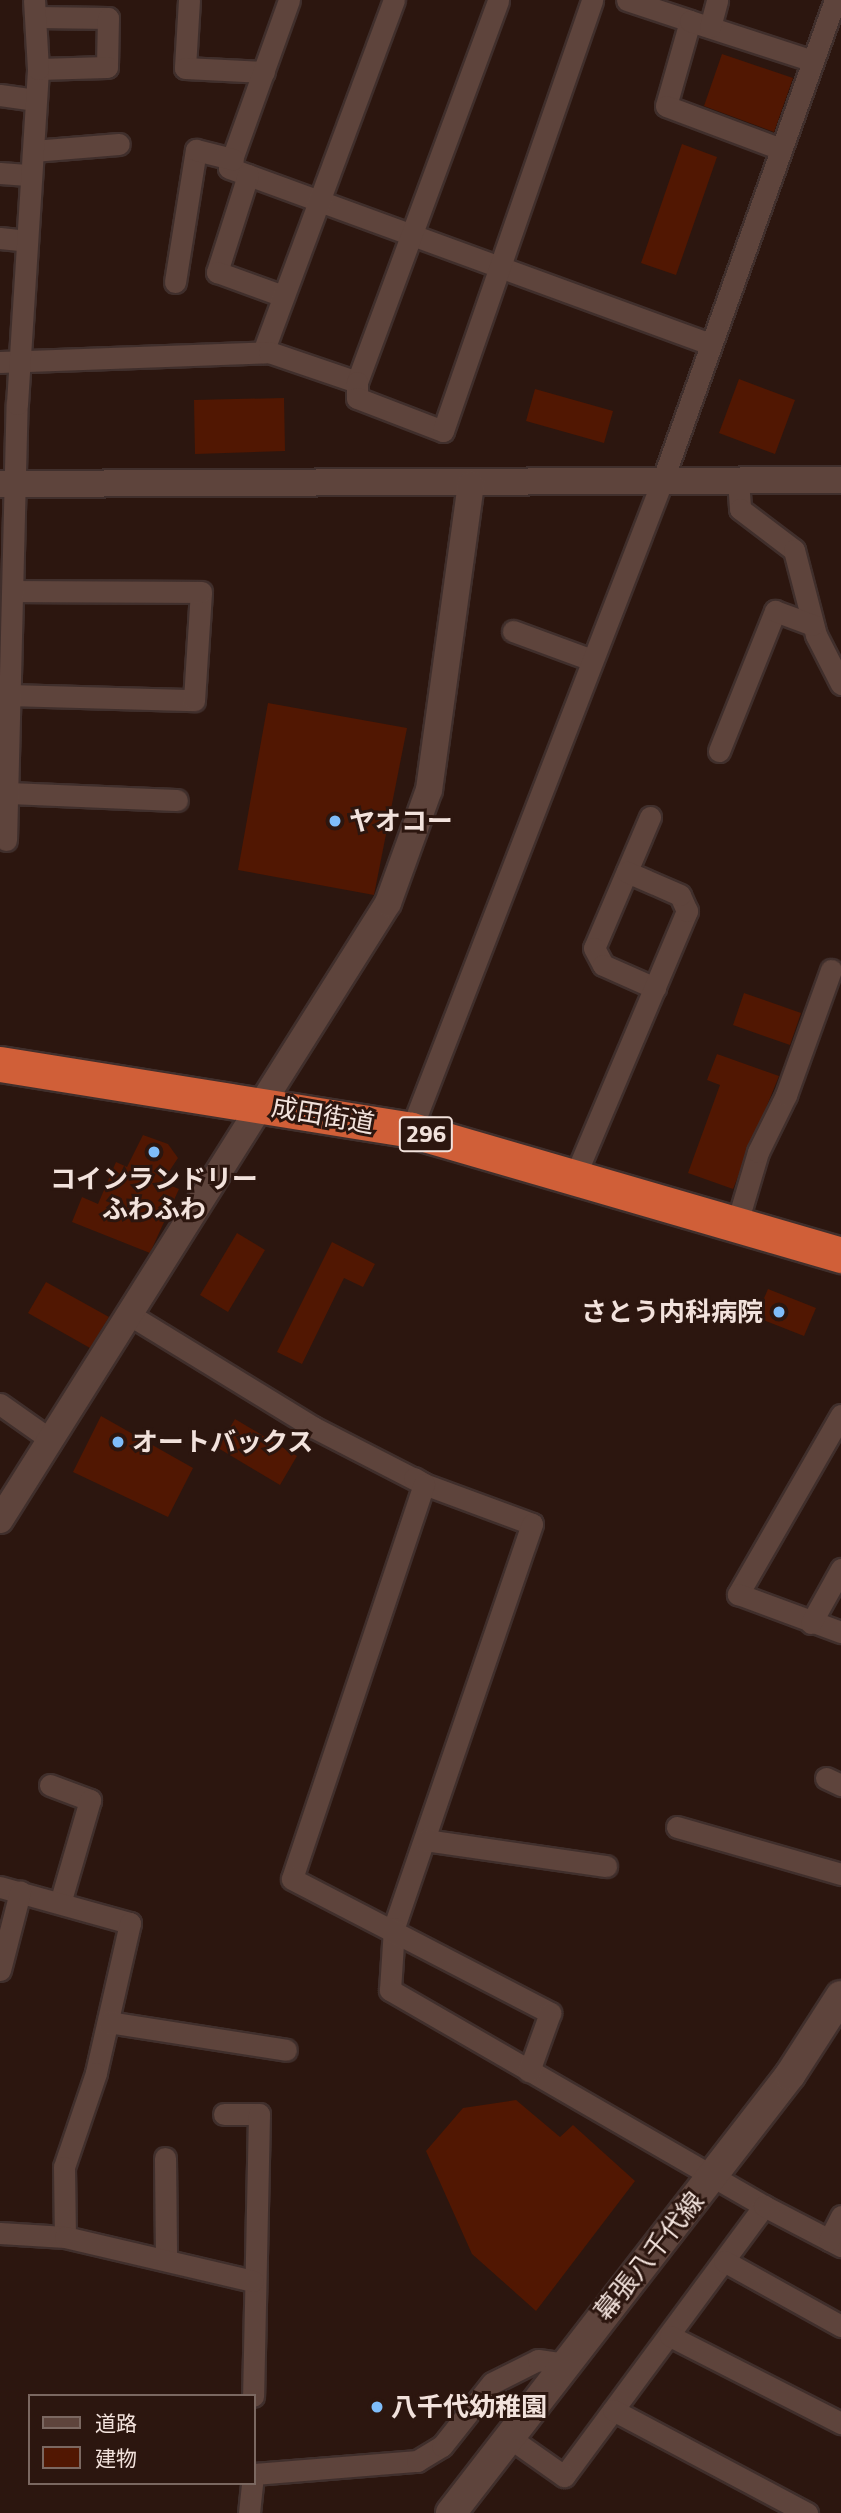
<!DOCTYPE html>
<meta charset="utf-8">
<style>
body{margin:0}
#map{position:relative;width:841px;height:2513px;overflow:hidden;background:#2c160f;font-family:"Titillium Web","Noto Sans JP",sans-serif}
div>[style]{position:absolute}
.building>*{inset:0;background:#511702}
.roads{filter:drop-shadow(2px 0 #402f2c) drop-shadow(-2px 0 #402f2c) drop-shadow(0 2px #402f2c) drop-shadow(0 -2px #402f2c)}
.minor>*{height:21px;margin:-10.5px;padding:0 10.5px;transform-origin:10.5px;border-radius:10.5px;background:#5e443c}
.tertiary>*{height:26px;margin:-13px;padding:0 13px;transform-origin:13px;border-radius:13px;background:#5e443c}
.secondary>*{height:30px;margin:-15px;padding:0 15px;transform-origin:15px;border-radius:15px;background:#5e443c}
.trunk>*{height:35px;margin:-17.5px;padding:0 17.5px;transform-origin:17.5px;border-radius:17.5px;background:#d05f38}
.dots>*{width:19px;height:19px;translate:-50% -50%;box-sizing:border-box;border:4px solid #2c160f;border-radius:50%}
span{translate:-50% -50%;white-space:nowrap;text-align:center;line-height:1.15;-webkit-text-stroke:6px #2c160f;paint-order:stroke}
.shield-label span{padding:2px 5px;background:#2c160f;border:2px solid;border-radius:5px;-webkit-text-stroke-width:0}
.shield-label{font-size:24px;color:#f2e2dc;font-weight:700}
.poi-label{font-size:26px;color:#f2e2dc;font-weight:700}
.left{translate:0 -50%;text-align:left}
.right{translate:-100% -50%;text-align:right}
.street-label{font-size:26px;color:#f2e2dc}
.legend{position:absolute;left:28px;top:2394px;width:228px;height:91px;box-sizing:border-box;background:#2c160f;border:2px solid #7b6861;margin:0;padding:9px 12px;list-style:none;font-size:21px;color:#f2e2dc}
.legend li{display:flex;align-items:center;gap:14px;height:35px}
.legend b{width:35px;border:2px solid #7b6861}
</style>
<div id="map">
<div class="building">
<i style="clip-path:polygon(722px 54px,793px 78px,774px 132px,704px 106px)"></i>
<i style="clip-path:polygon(682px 144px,717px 157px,676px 275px,641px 263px)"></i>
<i style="clip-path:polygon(739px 379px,795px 400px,775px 454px,719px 433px)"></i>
<i style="clip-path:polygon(535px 389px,613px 411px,604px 443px,526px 421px)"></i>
<i style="clip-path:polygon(284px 398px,285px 451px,195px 454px,194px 400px)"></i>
<i style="clip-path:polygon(268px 703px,407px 728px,374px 895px,238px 870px)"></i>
<i style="clip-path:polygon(744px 993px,801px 1013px,790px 1045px,733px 1025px)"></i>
<i style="clip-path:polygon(717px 1054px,779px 1076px,733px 1189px,688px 1173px,720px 1085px,707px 1080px)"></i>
<i style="clip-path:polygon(143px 1135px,168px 1144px,178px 1158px,162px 1182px,179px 1189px,150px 1253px,72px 1222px,82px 1197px,98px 1204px,116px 1162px,127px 1167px)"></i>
<i style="clip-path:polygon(237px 1233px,265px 1250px,228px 1312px,200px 1295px)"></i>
<i style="clip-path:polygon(332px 1242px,375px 1264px,363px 1287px,344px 1278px,302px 1364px,277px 1352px)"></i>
<i style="clip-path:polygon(46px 1282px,109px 1317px,90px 1348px,28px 1313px)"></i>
<i style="clip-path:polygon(768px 1289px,816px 1308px,804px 1336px,756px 1317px)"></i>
<i style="clip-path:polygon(101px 1416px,193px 1468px,168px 1517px,73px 1472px)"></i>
<i style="clip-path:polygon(235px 1419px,297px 1456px,280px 1485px,218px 1448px)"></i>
<i style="clip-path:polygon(516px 2100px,560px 2137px,573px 2125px,635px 2181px,536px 2311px,472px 2254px,426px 2151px,463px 2108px)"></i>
</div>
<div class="roads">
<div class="minor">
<i style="left:189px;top:0;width:68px;rotate:93.4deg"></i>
<i style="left:185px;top:68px;width:79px;rotate:2.9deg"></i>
<i style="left:289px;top:0;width:178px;rotate:109.7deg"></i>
<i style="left:229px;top:168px;width:512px;rotate:20.1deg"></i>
<i style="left:627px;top:0;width:66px;rotate:18.4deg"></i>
<i style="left:690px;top:21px;width:88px;rotate:105.8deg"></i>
<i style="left:666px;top:106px;width:123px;rotate:20.5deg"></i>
<i style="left:36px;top:17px;width:72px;rotate:0.8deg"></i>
<i style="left:108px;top:18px;width:49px;rotate:91.2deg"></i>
<i style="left:107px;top:67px;width:69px;rotate:178.3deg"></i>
<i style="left:690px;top:21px;width:129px;rotate:18deg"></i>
<i style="left:710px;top:27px;width:28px;rotate:-75deg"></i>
<i style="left:0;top:95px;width:36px;rotate:8deg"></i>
<i style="left:33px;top:151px;width:86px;rotate:-4.7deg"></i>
<i style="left:0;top:173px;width:31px;rotate:4deg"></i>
<i style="left:248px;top:175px;width:102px;rotate:107.7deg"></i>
<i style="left:217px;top:272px;width:70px;rotate:20deg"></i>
<i style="left:0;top:238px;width:27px;rotate:6deg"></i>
<i style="left:175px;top:282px;width:134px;rotate:-81deg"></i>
<i style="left:196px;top:150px;width:38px;rotate:14deg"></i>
<i style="left:263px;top:352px;width:376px;rotate:-69.6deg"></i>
<i style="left:0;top:362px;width:269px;rotate:-2.1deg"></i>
<i style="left:269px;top:352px;width:93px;rotate:18.8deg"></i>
<i style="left:357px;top:382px;width:407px;rotate:-69.7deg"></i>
<i style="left:357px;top:382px;width:16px;rotate:90deg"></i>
<i style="left:357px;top:398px;width:92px;rotate:21deg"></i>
<i style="left:443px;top:431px;width:456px;rotate:-70.9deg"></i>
<i style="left:738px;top:479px;width:30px;rotate:86deg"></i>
<i style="left:740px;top:509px;width:68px;rotate:37.2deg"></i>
<i style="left:794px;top:550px;width:88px;rotate:75.5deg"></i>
<i style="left:816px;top:635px;width:55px;rotate:63deg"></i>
<i style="left:513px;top:631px;width:84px;rotate:20.2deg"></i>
<i style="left:10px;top:695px;width:184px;rotate:1.6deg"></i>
<i style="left:194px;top:700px;width:108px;rotate:-86.3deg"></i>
<i style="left:201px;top:592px;width:188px;rotate:-179.7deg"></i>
<i style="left:719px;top:751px;width:151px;rotate:-68.2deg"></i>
<i style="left:775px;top:611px;width:40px;rotate:20.2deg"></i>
<i style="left:7px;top:793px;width:170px;rotate:2.4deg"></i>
<i style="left:650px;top:817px;width:142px;rotate:113.1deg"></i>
<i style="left:594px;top:948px;width:19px;rotate:62deg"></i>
<i style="left:603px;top:965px;width:57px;rotate:23.9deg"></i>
<i style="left:6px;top:840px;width:436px;rotate:-88.6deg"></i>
<i style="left:17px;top:404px;width:336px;rotate:-86.4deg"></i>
<i style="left:38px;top:69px;width:69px;rotate:-93.3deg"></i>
<i style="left:411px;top:1130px;width:698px;rotate:-68.84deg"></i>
<i style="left:663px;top:479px;width:509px;rotate:-70.25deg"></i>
<i style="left:575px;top:1176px;width:288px;rotate:-67.1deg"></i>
<i style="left:687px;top:911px;width:17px;rotate:-114deg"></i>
<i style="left:680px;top:895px;width:58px;rotate:-156.5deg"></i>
<i style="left:737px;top:1223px;width:74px;rotate:-73.5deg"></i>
<i style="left:758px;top:1152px;width:64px;rotate:-63.8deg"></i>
<i style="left:786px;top:1095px;width:133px;rotate:-70.2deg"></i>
<i style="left:130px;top:1315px;width:215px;rotate:31.5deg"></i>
<i style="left:313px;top:1427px;width:125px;rotate:27.2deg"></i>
<i style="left:424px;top:1484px;width:115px;rotate:20.3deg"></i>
<i style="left:532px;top:1524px;width:427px;rotate:108.9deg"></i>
<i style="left:394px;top:1928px;width:62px;rotate:93.7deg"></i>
<i style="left:390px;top:1990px;width:432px;rotate:30deg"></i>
<i style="left:764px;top:2206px;width:336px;rotate:126.5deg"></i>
<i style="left:564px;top:2476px;width:66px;rotate:-144.9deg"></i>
<i style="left:0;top:1404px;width:62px;rotate:35.2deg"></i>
<i style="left:841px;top:1415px;width:207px;rotate:119.9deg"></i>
<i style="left:738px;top:1594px;width:110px;rotate:20.3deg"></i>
<i style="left:414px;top:1478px;width:12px;rotate:31deg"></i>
<i style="left:424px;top:1484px;width:416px;rotate:108.5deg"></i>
<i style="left:292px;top:1879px;width:291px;rotate:27.4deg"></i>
<i style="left:550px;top:2013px;width:62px;rotate:109.9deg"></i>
<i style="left:811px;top:1623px;width:62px;rotate:-60.9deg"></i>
<i style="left:826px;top:1778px;width:17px;rotate:25deg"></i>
<i style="left:50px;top:1785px;width:43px;rotate:20.6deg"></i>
<i style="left:90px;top:1800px;width:107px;rotate:106.2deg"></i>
<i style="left:677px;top:1827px;width:171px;rotate:16deg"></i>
<i style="left:425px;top:1840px;width:183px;rotate:8.2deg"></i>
<i style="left:0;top:1887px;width:135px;rotate:15.5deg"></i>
<i style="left:130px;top:1923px;width:154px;rotate:102.8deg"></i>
<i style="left:96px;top:2073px;width:99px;rotate:108.8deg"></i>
<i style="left:64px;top:2167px;width:70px;rotate:89.2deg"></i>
<i style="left:0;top:1970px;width:81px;rotate:-75.6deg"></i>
<i style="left:108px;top:2022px;width:180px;rotate:8.9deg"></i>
<i style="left:224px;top:2114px;width:35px"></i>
<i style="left:259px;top:2114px;width:282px;rotate:91.2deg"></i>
<i style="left:165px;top:2158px;width:101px;rotate:89.4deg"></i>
<i style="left:764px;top:2206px;width:87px;rotate:27.5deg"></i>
<i style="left:0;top:2233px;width:65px;rotate:3.5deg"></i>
<i style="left:65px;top:2237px;width:193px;rotate:13.2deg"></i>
<i style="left:829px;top:2240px;width:27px;rotate:-63deg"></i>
<i style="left:724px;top:2261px;width:134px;rotate:29.1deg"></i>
<i style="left:670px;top:2336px;width:192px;rotate:27deg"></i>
<i style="left:613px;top:2410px;width:220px;rotate:28deg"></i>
<i style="left:254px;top:2474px;width:164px;rotate:-4.6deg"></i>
<i style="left:417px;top:2461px;width:29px;rotate:-31deg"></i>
<i style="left:442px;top:2446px;width:80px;rotate:-51.6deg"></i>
<i style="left:492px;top:2383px;width:51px;rotate:-26.6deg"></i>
<i style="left:538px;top:2360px;width:28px;rotate:8deg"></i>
<i style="left:249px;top:2513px;width:30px;rotate:-84deg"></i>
</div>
<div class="tertiary">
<i style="left:0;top:484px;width:841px;rotate:-0.27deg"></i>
<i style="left:0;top:1520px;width:729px;rotate:-57.84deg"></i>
<i style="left:388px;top:903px;width:120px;rotate:-70.1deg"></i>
<i style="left:429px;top:790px;width:308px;rotate:-82.2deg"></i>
</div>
<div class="secondary">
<i style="left:451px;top:2513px;width:554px;rotate:-52.26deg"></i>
<i style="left:790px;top:2075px;width:94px;rotate:-57.2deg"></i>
</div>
<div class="trunk">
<i style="left:0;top:1064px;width:416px;rotate:9.1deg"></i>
<i style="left:411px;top:1130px;width:448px;rotate:16.2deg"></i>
</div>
</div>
<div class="dots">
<i style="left:335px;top:821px;background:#7fbdfa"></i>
<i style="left:154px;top:1152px;background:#7fbdfa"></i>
<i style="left:779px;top:1312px;background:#7fbdfa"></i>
<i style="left:118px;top:1442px;background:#7fbdfa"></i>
<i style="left:377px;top:2407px;background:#7fbdfa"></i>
</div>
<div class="shield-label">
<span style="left:426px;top:1134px">296</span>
</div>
<div class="poi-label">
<span class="left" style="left:349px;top:821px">ヤオコー</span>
<span style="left:154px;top:1194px">コインランドリー<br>ふわふわ</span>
<span class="right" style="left:763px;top:1312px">さとう内科病院</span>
<span class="left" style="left:132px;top:1442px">オートバックス</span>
<span class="left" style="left:391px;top:2407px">八千代幼稚園</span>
</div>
<div class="street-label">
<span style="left:323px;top:1115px;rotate:10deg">成田街道</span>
<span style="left:649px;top:2256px;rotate:-51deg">幕張八千代線</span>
</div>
<ul class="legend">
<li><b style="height:9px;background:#5e443c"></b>道路</li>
<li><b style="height:19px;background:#511702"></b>建物</li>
</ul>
</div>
